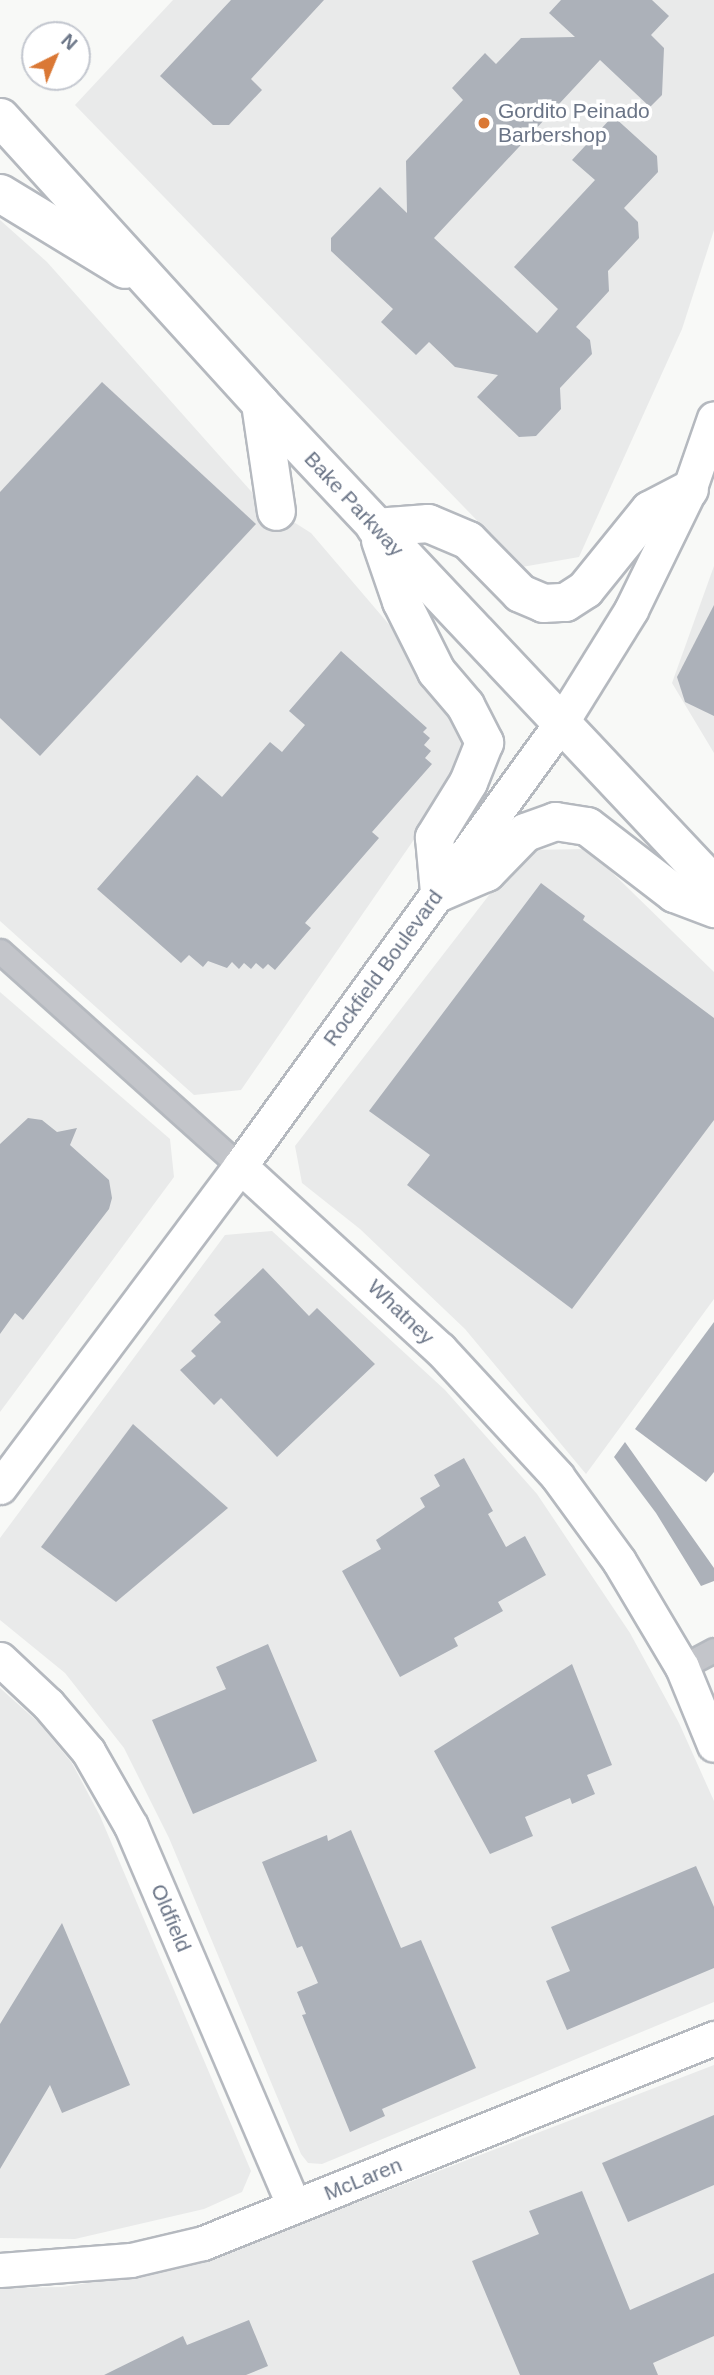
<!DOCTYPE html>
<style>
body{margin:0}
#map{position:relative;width:714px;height:2375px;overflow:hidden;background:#f8f9f7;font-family:Helvetica,sans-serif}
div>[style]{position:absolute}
.built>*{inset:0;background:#e9eaea}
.building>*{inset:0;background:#acb1b9}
.roads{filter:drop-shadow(2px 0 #b5b9bf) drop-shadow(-2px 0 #b5b9bf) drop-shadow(0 2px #b5b9bf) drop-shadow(0 -2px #b5b9bf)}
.street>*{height:23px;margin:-11.5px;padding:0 11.5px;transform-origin:11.5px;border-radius:11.5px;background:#c3c5ca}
.secondary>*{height:33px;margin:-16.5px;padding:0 16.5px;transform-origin:16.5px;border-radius:16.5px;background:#fff}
.primary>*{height:37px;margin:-18.5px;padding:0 18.5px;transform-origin:18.5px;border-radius:18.5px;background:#fff}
.dots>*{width:19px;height:19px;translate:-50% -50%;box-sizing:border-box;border:4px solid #fff;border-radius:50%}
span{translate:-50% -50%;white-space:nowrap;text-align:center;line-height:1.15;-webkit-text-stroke:7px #fff;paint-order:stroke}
.poi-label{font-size:21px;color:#6a7486}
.left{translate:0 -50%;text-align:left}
.street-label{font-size:21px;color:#6a7486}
.north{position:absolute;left:21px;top:21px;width:70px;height:70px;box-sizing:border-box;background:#fff;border:2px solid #c3c7cf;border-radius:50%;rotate:43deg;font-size:19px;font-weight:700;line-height:28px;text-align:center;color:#6a7486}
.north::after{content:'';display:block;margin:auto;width:24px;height:32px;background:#da7835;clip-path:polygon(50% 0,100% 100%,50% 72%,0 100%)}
</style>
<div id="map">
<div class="built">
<i style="clip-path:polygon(173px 0,714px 0,714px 230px,682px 329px,579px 557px,522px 567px,75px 105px)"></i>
<i style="clip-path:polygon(0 220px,47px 262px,259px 500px,311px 533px,398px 635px,448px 709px,471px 757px,241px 1090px,194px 1095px,0 921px)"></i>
<i style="clip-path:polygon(714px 566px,714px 753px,672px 683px)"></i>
<i style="clip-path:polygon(588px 849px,714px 972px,714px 1299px,586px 1474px,465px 1329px,360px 1229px,302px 1183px,295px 1146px,524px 850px)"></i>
<i style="clip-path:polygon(0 992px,170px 1139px,174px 1177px,0 1412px)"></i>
<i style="clip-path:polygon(272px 1231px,445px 1390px,537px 1494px,630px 1633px,679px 1723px,714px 1801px,714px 2002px,322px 2164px,308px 2163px,301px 2154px,169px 1838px,124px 1748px,65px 1673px,0 1620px,0 1538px,225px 1235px)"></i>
<i style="clip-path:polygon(0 1688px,38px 1722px,72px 1763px,100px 1816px,251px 2171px,242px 2192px,204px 2209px,75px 2239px,0 2238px)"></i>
<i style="clip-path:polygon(714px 2065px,714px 2375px,0 2375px,0 2288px,62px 2287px,159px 2272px,283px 2231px)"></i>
</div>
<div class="building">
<i style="clip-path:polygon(231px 0,324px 0,251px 79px,262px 90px,229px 125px,213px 125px,160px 76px)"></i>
<i style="clip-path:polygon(561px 0,652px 0,669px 16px,651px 35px,664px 48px,662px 95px,650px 107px,600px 60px,434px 238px,537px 333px,558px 309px,514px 267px,595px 180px,572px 160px,613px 116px,657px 156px,658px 172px,624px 208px,638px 222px,639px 238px,608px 271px,609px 291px,576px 327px,590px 340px,592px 354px,560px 388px,561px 409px,536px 436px,519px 437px,477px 397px,498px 375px,455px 367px,429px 342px,416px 355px,381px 322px,393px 309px,331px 251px,331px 238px,380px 187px,407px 213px,406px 161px,463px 100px,452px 88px,485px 53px,496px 64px,521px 38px,575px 37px,549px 13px)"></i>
<i style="clip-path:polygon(102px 382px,256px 524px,40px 756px,0 718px,0 492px)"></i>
<i style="clip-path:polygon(714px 605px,714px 716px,685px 702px,677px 677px)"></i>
<i style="clip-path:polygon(341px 651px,427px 728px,423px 732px,430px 738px,424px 745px,431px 751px,425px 758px,432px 764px,372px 832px,379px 838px,305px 923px,311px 928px,275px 970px,268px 964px,263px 969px,256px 963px,251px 969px,244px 963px,239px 969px,232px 962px,227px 968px,208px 961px,203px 967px,189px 955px,181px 963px,97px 889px,197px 775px,222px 797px,270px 742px,282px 752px,305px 725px,289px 711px)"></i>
<i style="clip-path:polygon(541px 883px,585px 916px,583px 920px,714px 1018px,714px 1120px,572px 1309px,407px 1185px,430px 1155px,369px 1111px)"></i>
<i style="clip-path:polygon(28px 1118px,42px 1120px,57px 1132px,77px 1128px,70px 1145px,109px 1180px,112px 1198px,109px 1209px,23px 1320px,15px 1313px,0 1334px,0 1144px)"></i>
<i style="clip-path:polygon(263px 1268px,309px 1316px,317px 1308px,375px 1364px,277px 1457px,221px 1398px,214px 1405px,180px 1370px,196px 1356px,191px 1351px,221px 1322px,214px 1315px)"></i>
<i style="clip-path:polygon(714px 1322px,714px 1472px,706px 1482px,635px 1429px)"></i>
<i style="clip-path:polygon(133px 1424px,228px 1508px,116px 1602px,41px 1547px)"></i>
<i style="clip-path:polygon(625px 1442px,714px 1568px,714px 1581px,701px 1586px,656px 1513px,614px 1457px)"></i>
<i style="clip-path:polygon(464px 1458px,493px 1511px,488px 1514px,506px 1547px,525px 1536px,546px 1575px,498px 1602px,503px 1611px,454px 1638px,458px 1646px,400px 1677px,342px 1571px,381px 1549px,376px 1540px,425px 1507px,420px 1498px,440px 1486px,434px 1475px)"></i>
<i style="clip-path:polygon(268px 1644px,317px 1761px,193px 1814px,152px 1720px,226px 1689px,216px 1667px)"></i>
<i style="clip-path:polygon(572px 1664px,612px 1765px,587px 1775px,595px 1794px,572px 1804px,570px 1798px,525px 1817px,533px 1836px,490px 1854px,434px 1751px)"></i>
<i style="clip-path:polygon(351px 1830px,401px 1948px,421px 1940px,476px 2068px,382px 2109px,385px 2116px,350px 2132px,302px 2015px,306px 2014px,297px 1992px,318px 1983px,302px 1946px,297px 1948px,262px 1862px,327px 1835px,328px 1841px)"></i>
<i style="clip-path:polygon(696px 1866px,714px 1907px,714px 1968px,567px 2030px,546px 1981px,570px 1971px,551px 1927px)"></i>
<i style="clip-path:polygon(62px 1923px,130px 2085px,62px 2113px,50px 2085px,0 2169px,0 2024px)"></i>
<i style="clip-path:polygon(714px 2115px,714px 2185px,628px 2222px,602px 2163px)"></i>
<i style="clip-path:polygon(582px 2191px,630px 2310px,714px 2273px,714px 2336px,653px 2363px,658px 2375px,520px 2375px,472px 2261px,539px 2234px,529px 2211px)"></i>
<i style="clip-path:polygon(249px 2320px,268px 2366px,246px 2375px,104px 2375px,183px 2336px,187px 2345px)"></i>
</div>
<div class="roads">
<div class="street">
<i style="left:0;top:951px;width:322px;rotate:41.9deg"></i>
<i style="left:682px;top:1667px;width:36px;rotate:-28deg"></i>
</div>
<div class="secondary">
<i style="left:240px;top:1166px;width:271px;rotate:42.5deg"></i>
<i style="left:440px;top:1349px;width:173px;rotate:47.3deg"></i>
<i style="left:557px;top:1476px;width:105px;rotate:53.9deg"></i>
<i style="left:619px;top:1561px;width:123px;rotate:59.3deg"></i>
<i style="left:682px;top:1667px;width:84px;rotate:67.7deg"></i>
<i style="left:0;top:1487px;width:401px;rotate:-53.2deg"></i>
<i style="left:240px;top:1166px;width:547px;rotate:-54.07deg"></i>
<i style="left:561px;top:723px;width:133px;rotate:-58.2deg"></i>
<i style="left:631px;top:610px;width:130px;rotate:-64deg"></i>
<i style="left:688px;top:493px;width:79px;rotate:-70.9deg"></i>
<i style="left:0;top:1659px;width:66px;rotate:43.2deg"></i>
<i style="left:48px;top:1704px;width:62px;rotate:49.6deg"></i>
<i style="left:88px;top:1751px;width:86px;rotate:60.2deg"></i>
<i style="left:131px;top:1826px;width:413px;rotate:66.8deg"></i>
<i style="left:0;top:2270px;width:131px;rotate:-4.4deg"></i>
<i style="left:131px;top:2260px;width:74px;rotate:-13.3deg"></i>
<i style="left:203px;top:2243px;width:551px;rotate:-21.86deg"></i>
</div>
<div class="primary">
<i style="left:0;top:117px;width:387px;rotate:47.7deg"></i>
<i style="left:260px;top:403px;width:662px;rotate:46.71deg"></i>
<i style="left:0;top:193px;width:146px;rotate:31.3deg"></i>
<i style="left:260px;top:403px;width:109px;rotate:81.6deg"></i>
<i style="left:375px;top:527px;width:53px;rotate:-4.3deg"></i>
<i style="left:428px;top:523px;width:43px;rotate:23deg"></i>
<i style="left:468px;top:540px;width:74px;rotate:45.5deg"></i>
<i style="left:520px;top:593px;width:25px;rotate:23deg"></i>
<i style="left:543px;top:603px;width:22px;rotate:-3deg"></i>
<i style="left:565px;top:602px;width:24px;rotate:-33deg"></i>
<i style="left:585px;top:589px;width:102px;rotate:-51deg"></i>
<i style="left:649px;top:510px;width:45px;rotate:-27.7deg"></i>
<i style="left:380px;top:540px;width:65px;rotate:71deg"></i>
<i style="left:401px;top:601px;width:78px;rotate:63.4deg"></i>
<i style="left:436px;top:671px;width:45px;rotate:49.5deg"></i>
<i style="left:465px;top:705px;width:42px;rotate:62.8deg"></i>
<i style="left:484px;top:742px;width:43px;rotate:111.8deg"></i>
<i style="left:468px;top:782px;width:65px;rotate:121.7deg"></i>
<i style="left:434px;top:837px;width:55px;rotate:84.8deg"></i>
<i style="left:439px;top:892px;width:51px;rotate:-23.1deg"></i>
<i style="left:486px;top:872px;width:56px;rotate:-45.7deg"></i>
<i style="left:525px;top:832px;width:32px;rotate:-20deg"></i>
<i style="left:555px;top:821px;width:32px;rotate:9deg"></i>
<i style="left:587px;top:826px;width:110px;rotate:37.6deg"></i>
<i style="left:674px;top:893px;width:43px;rotate:20.6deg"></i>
</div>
</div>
<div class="dots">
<i style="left:484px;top:123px;background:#da7835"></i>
</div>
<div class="poi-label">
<span class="left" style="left:498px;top:123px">Gordito Peinado<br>Barbershop</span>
</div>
<div class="street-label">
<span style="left:354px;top:504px;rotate:47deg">Bake Parkway</span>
<span style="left:383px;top:968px;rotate:-54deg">Rockfield Boulevard</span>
<span style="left:401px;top:1312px;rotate:44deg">Whatney</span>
<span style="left:171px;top:1918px;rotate:67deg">Oldfield</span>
<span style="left:363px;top:2179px;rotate:-22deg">McLaren</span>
</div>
<div class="north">N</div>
</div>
